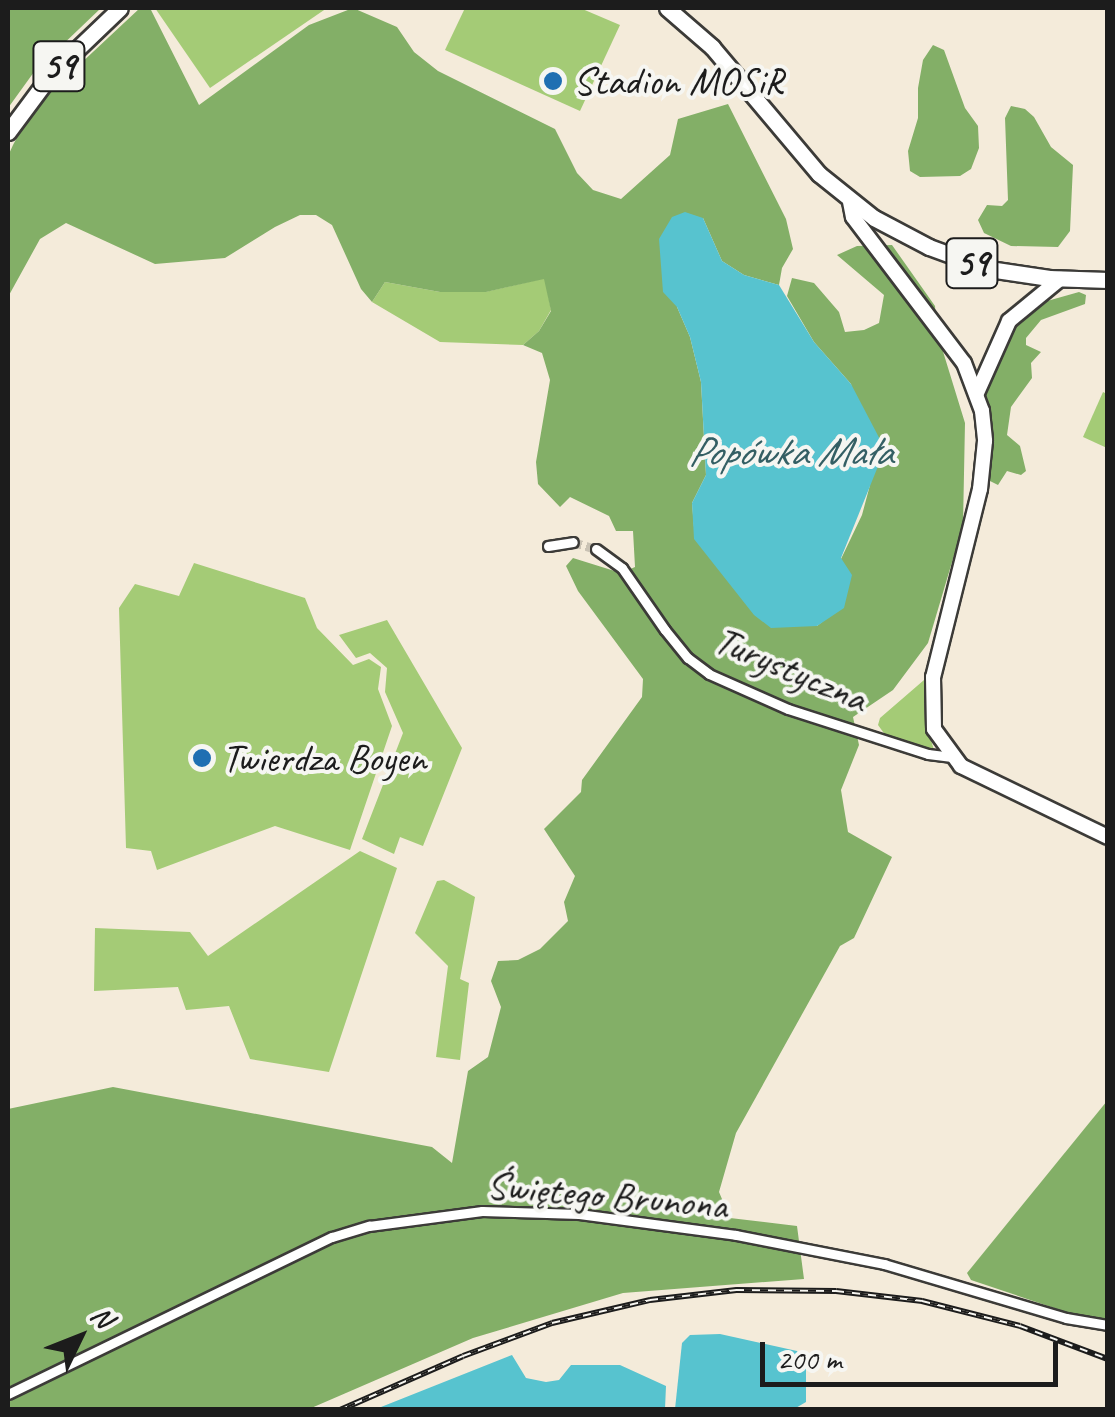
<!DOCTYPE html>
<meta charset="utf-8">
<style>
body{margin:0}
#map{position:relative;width:1115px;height:1417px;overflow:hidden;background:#f4ebda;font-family:Caveat,sans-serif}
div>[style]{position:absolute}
.green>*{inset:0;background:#a4cb76}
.forest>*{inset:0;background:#83af67}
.water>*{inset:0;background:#57c3cf}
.street-tunnel>*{height:9px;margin-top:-4.5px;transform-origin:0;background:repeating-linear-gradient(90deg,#c9c2b4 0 9px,transparent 0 13.5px)}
.roads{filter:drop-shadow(2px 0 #3c3b38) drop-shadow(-2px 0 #3c3b38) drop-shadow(0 2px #3c3b38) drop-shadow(0 -2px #3c3b38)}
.street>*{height:9px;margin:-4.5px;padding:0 4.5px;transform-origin:4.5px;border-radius:4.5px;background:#fff}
.secondary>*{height:14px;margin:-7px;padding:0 7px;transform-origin:7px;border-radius:7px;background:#fff}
.primary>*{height:15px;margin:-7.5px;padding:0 7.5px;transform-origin:7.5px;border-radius:7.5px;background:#fff}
.rail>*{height:6px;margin-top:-3px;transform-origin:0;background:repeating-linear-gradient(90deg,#f6f6f2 0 8px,#1c1c1c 0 16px);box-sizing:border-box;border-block:2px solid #1c1c1c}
.dots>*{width:28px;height:28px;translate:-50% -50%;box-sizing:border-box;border:5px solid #f6f6f2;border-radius:50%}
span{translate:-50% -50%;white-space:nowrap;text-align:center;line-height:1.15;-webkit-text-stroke:8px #f6f6f2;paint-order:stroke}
.shield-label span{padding:2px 8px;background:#f6f6f2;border:2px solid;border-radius:8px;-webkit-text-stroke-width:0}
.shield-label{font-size:38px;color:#1c1c1c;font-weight:700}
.poi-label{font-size:40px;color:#1c1c1c}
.left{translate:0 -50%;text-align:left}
.street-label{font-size:40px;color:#1c1c1c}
.water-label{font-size:42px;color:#345f64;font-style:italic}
.frame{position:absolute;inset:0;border:10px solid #1c1c1c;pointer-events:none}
.north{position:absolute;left:30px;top:1287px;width:100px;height:100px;-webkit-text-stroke:8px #f6f6f2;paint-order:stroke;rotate:47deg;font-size:28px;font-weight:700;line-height:40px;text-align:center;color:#1c1c1c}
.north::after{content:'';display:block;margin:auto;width:35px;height:45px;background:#1c1c1c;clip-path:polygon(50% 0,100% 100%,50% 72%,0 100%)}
.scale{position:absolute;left:760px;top:1342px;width:298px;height:45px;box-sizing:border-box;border:5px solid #1c1c1c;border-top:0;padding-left:12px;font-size:30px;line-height:35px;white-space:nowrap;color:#1c1c1c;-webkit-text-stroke:8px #f6f6f2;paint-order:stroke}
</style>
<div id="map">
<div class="green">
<i style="clip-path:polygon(155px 8px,327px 8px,210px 88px)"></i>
<i style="clip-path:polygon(465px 8px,580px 8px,620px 25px,580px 111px,445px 50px)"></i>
<i style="clip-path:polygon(545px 278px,551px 310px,539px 331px,523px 345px,440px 342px,372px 302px,385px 282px,440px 292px,485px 292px)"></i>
<i style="clip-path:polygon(1103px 392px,1107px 394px,1107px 448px,1083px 437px)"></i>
<i style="clip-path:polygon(194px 563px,305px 598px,317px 628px,353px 665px,369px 659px,381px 667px,378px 689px,392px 726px,350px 850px,275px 826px,157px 870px,151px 851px,126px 848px,119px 608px,135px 584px,179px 596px)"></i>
<i style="clip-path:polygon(387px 620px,462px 748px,423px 846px,400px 837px,394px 854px,362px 839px,403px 733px,385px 692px,387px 668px,370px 653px,356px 658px,339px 635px)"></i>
<i style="clip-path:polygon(924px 680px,925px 720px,934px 750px,886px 736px,878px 725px,880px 718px)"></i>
<i style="clip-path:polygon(360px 851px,397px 868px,329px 1072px,250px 1059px,229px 1006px,186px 1010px,178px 987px,94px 991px,95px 928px,190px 932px,208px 956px)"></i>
<i style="clip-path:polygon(444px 880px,475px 897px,460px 979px,469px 983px,460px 1060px,436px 1057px,448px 966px,415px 933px,437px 881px)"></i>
</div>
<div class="forest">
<i style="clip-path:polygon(8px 8px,101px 8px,34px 72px,8px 108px)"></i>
<i style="clip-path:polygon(140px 8px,150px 8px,199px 105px,309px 25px,353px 8px,397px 27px,414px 52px,438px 71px,555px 129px,577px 173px,593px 190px,621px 199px,670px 155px,678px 119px,728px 104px,786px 219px,793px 249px,782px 268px,779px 285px,744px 275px,722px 261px,703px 218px,677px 307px,690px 337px,701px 382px,706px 475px,692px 503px,695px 539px,725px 575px,817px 626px,827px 618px,841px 559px,862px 515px,870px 485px,851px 384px,814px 342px,787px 296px,792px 278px,814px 283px,839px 312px,845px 332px,864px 330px,879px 323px,884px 295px,837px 255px,857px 246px,892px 245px,935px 306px,937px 332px,965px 423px,963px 525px,928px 643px,893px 690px,853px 717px,859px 745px,841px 790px,848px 832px,892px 857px,854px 938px,840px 946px,736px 1133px,719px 1192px,730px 1218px,797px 1226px,804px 1279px,623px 1293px,473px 1338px,309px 1409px,11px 1409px,8px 1404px,8px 1109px,113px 1087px,432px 1147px,452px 1163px,468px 1071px,488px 1057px,501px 1007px,491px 981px,498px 961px,518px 960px,540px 949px,568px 921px,564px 902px,575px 876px,544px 829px,581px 792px,582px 780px,642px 697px,643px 679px,578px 591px,566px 566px,573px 558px,621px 573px,635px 567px,633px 531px,616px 531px,609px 516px,570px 497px,560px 507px,538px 484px,536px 462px,550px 380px,542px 353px,523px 345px,539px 331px,551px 311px,544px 279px,486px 292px,440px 292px,385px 282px,372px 302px,361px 289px,332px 225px,316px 215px,300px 215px,275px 227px,225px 258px,155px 264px,66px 223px,40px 239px,8px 297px,8px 156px,13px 145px,32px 109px)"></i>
<i style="clip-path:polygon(933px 45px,944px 50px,965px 108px,978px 126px,979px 148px,971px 169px,960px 176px,920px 177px,910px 171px,908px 151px,918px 118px,918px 88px,923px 60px)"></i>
<i style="clip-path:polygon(1011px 106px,1025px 109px,1034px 117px,1051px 147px,1073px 165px,1070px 231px,1058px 247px,1011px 246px,984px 233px,978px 220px,987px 205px,1002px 206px,1008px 200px,1005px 118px)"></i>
<i style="clip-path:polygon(1079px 292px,1086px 295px,1085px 304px,1041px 320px,1026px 338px,1026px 345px,1041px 352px,1031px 363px,1032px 378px,1011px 407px,1007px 435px,1020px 446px,1026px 471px,1021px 475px,1007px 471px,998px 485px,988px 480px,991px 415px,984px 397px,994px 364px,1014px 324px,1033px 305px)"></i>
<i style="clip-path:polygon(1107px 1101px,1107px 1319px,1087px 1319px,971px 1280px,967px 1273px)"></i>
</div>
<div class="water">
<i style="clip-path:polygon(685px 212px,703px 218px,722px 261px,744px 275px,779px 285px,814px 342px,851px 384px,885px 449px,841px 558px,852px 575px,844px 608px,817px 626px,771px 628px,754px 615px,694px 539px,692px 503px,706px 475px,701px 382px,690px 337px,677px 307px,663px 292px,659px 239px,672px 217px)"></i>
<i style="clip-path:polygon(720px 1334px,797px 1351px,806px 1366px,806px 1402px,794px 1409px,675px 1409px,682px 1343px,690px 1335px)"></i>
<i style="clip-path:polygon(512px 1355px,526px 1378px,546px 1382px,559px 1380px,571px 1365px,620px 1365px,666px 1386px,665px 1409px,376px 1409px)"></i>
</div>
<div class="street-tunnel">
<i style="left:573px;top:542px;width:24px;rotate:17deg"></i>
</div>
<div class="roads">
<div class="street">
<i style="left:548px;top:546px;width:25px;rotate:-9deg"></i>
<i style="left:596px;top:549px;width:32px;rotate:36deg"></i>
<i style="left:622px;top:568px;width:75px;rotate:55.3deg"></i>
<i style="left:665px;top:630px;width:36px;rotate:51deg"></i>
<i style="left:688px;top:658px;width:26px;rotate:37deg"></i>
<i style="left:709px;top:674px;width:86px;rotate:23.9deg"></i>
<i style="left:788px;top:709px;width:147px;rotate:17.8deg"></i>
<i style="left:928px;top:754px;width:24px;rotate:7deg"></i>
<i style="left:8px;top:1394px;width:360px;rotate:-25.9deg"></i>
<i style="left:332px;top:1237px;width:39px;rotate:-17deg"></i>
<i style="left:369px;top:1226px;width:114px;rotate:-7.6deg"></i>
<i style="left:482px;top:1211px;width:97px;rotate:1.8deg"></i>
<i style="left:579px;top:1214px;width:158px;rotate:7.6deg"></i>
<i style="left:736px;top:1235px;width:151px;rotate:11.1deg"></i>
<i style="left:884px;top:1264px;width:190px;rotate:16.5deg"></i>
<i style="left:1066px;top:1318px;width:43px;rotate:9.5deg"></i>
</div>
<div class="secondary">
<i style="left:850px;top:202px;width:15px;rotate:79deg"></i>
<i style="left:853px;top:217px;width:183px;rotate:52.8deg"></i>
<i style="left:964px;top:363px;width:51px;rotate:69.4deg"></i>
<i style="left:982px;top:411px;width:30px;rotate:84deg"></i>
<i style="left:985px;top:441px;width:48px;rotate:95.9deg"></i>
<i style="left:980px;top:489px;width:194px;rotate:104deg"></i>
<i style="left:933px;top:677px;width:52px;rotate:88.9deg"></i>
<i style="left:934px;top:729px;width:46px;rotate:53.9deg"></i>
<i style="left:961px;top:766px;width:163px;rotate:25.8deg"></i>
<i style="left:977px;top:393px;width:79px;rotate:-66deg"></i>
<i style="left:1009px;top:321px;width:66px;rotate:-39.5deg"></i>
</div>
<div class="primary">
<i style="left:667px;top:8px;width:60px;rotate:40.9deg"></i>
<i style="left:712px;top:47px;width:166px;rotate:49.9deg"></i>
<i style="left:819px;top:174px;width:70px;rotate:38.7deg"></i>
<i style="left:874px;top:218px;width:62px;rotate:27.8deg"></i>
<i style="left:929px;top:247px;width:64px;rotate:20.1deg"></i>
<i style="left:989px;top:269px;width:61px;rotate:8.5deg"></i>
<i style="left:1049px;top:278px;width:59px;rotate:1.9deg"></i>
<i style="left:8px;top:132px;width:72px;rotate:-53.4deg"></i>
<i style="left:51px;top:74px;width:95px;rotate:-43.7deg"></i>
</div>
</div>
<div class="rail">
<i style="left:340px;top:1410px;width:134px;rotate:-23.7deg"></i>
<i style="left:463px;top:1356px;width:95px;rotate:-20.3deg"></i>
<i style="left:552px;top:1323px;width:101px;rotate:-13.2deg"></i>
<i style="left:650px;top:1300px;width:87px;rotate:-6.6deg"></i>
<i style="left:736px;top:1290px;width:100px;rotate:0.6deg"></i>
<i style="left:836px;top:1291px;width:87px;rotate:6.6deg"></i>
<i style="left:922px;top:1301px;width:101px;rotate:14.3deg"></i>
<i style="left:1020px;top:1326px;width:94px;rotate:20.6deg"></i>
</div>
<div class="dots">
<i style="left:553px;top:81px;background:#1f6fb2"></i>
<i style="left:202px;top:758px;background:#1f6fb2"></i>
</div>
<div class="shield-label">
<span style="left:59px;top:66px">59</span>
<span style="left:972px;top:263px">59</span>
</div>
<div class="poi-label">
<span class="left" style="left:573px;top:81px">Stadion MOSiR</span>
<span class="left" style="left:222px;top:758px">Twierdza Boyen</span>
</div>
<div class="street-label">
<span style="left:791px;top:669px;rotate:23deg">Turystyczna</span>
<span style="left:607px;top:1195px;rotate:5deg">Świętego Brunona</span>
</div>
<div class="water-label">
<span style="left:790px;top:452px">Popówka Mała</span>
</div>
<div class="frame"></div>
<div class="north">N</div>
<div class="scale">200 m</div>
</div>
